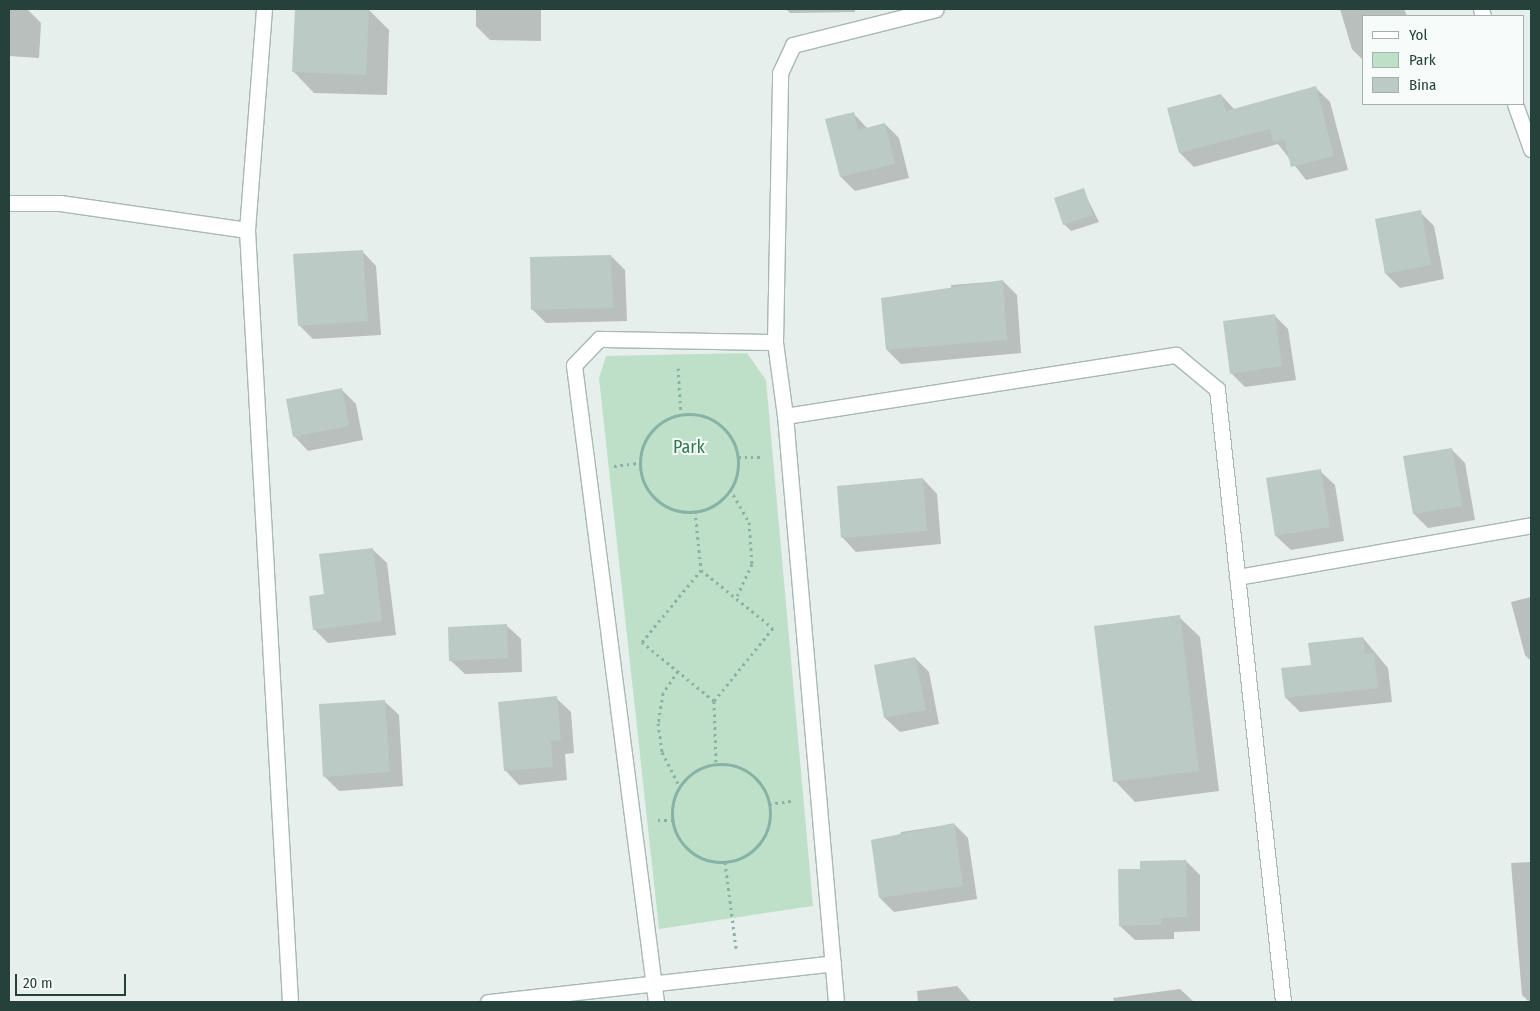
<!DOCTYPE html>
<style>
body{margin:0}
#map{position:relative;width:1540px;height:1011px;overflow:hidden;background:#e6efeb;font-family:"Fira Sans Condensed",sans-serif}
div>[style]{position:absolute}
.green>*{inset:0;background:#bfe0c8}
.shadow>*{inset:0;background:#0003}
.building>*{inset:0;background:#bbcac4}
.path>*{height:3px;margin-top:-1.5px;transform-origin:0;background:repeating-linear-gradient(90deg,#86b3a5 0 2.5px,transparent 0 6.5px)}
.path>.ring{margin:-1.5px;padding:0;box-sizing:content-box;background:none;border:3px solid #86b3a5;border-radius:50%}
.roads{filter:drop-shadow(1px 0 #a8b8b2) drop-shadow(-1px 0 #a8b8b2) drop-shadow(0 1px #a8b8b2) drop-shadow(0 -1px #a8b8b2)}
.minor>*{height:15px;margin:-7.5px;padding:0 7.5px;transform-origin:7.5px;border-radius:7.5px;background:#fff}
span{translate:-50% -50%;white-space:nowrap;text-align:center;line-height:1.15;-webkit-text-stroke:4px #f7fbf9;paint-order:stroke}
.park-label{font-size:18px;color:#2d7a4b}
.frame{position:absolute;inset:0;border:10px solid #24423a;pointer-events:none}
.legend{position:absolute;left:1362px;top:15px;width:162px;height:90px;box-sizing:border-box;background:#f7fbf9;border:1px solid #a3b1ad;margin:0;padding:6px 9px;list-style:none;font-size:15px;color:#24423a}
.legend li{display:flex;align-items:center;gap:10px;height:25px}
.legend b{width:25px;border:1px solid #a3b1ad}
.scale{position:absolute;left:15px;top:974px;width:111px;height:22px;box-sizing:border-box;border:2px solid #24423a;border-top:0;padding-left:6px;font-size:15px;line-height:18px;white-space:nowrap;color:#24423a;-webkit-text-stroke:4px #f7fbf9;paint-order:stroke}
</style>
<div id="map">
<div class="green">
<i style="clip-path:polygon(747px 353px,766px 380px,813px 906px,659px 929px,599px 378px,606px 356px)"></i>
</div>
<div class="shadow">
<i style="clip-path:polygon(9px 9px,27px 9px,41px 23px,39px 58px,9px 56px)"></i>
<i style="clip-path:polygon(296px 9px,369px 10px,389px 30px,387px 95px,314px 93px,294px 72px)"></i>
<i style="clip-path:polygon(476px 9px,541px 9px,541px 41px,490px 40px,476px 26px)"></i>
<i style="clip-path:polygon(786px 9px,855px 9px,855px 12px,790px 13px)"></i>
<i style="clip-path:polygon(1340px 9px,1404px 9px,1407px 16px,1364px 16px,1364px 61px,1352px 49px)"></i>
<i style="clip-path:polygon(1316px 88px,1330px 102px,1348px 170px,1306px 180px,1278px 144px,1194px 167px,1180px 153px,1221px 95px,1235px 110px)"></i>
<i style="clip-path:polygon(853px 113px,868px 129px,885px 124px,899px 138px,909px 178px,855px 191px,841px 177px)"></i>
<i style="clip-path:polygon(1083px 190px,1099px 222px,1071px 231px,1064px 224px)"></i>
<i style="clip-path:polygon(1420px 212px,1434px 226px,1444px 279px,1400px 288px,1386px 274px)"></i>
<i style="clip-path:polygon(362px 251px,376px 266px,381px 335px,313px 339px,299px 325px)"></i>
<i style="clip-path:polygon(611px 256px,625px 270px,627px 321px,546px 323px,532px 309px)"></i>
<i style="clip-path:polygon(1003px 281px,1017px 295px,1021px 353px,901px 364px,887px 350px,952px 292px,951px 285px)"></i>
<i style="clip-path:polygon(1274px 315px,1288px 329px,1296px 380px,1245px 387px,1231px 373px)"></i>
<i style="clip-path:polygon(342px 390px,356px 404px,363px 440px,308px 451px,294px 436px)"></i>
<i style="clip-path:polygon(1451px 449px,1465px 463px,1475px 520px,1428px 528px,1414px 514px)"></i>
<i style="clip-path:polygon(1320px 471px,1335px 485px,1344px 541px,1291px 550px,1276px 536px)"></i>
<i style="clip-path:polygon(923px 479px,937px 494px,941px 544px,856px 552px,842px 537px)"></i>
<i style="clip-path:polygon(372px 549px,387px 563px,396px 635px,328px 643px,314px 629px,326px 595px)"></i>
<i style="clip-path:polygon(1531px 597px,1531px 661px,1525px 655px,1511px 602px)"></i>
<i style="clip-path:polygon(1179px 617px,1200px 637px,1219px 791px,1135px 802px,1115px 781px)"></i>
<i style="clip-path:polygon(506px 625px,521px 639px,522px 672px,465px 674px,450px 660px)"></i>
<i style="clip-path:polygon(1363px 638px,1388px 668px,1392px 702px,1300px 712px,1286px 698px,1312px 666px)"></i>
<i style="clip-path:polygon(915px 658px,929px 672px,939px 724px,900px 732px,885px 718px)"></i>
<i style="clip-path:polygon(556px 698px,571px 712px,574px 753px,565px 754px,567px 780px,519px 785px,505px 770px)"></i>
<i style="clip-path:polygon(384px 701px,399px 715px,403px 786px,339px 791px,325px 777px)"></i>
<i style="clip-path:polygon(954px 824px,968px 838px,977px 899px,894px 912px,880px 898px,901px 832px)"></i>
<i style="clip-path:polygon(1186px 861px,1200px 875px,1200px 931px,1174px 932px,1174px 939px,1135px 940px,1120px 926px,1141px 870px)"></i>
<i style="clip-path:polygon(1531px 862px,1531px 1002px,1529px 1002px,1522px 995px,1511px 863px)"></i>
<i style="clip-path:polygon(957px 986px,971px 1002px,996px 1002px,918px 1002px,917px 991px)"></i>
<i style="clip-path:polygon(1180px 989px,1194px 1002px,1114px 1002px,1113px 998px)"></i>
</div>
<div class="building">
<i style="clip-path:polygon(295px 9px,369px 9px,366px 75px,292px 72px)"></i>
<i style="clip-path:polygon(1316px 86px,1334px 156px,1291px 167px,1284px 139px,1273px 142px,1270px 129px,1179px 153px,1167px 108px,1221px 94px,1226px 111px)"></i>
<i style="clip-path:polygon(854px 112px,858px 130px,885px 123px,895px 164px,840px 177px,825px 119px)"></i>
<i style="clip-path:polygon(1084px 188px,1093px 215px,1063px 225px,1054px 198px)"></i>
<i style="clip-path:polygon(1421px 210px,1431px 265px,1385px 274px,1375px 219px)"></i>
<i style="clip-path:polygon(363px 250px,368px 321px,298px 326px,293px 254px)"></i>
<i style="clip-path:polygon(611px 255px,613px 308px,531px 310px,530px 257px)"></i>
<i style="clip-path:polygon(1003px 280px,1007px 340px,886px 350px,881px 298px)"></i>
<i style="clip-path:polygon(1275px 314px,1282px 366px,1230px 374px,1223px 321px)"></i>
<i style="clip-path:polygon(342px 388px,349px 426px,293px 437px,286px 399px)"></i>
<i style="clip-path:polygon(1452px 448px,1462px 506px,1413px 514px,1403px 456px)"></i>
<i style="clip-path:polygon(1321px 469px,1330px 527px,1275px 536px,1266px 478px)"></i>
<i style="clip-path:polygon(923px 478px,927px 531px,841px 538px,837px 486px)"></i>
<i style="clip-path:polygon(373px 548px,382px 621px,313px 630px,309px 596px,324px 594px,319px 554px)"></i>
<i style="clip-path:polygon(1180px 615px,1199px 771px,1113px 782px,1094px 626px)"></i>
<i style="clip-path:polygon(507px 624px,508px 658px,449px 661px,448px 627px)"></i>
<i style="clip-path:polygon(1363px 637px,1365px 654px,1374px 653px,1378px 688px,1285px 698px,1281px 668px,1311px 665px,1308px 643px)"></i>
<i style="clip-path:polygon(915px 657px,926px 710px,884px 718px,874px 665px)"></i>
<i style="clip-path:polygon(557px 696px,561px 740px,551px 741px,553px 767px,504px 771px,498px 702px)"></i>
<i style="clip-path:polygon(385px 700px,390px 772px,323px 777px,319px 704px)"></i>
<i style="clip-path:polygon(954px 823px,963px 886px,879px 898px,871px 840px)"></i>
<i style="clip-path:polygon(1186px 860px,1187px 917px,1161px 918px,1161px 925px,1119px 926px,1118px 869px,1140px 869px,1140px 861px)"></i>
</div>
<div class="path">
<i style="left:678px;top:368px;width:46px;rotate:86.3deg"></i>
<i class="ring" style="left:640px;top:414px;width:95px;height:95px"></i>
<i style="left:738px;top:457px;width:24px"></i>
<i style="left:614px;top:466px;width:26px;rotate:-7deg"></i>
<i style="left:730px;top:489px;width:38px;rotate:60deg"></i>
<i style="left:749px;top:522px;width:42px;rotate:85.9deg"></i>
<i style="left:752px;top:564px;width:38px;rotate:115deg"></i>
<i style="left:695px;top:511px;width:59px;rotate:84.2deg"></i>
<i style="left:678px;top:671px;width:27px;rotate:124deg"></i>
<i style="left:663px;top:693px;width:30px;rotate:99deg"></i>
<i style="left:658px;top:723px;width:29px;rotate:82deg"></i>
<i style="left:662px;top:752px;width:39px;rotate:63deg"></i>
<i style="left:714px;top:701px;width:93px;rotate:-140.7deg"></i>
<i style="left:642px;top:642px;width:93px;rotate:-50.7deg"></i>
<i style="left:701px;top:570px;width:92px;rotate:38.9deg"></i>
<i style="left:773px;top:628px;width:94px;rotate:128.9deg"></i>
<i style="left:714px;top:701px;width:63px;rotate:88.2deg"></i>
<i class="ring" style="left:672px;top:764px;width:95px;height:95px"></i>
<i style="left:769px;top:804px;width:22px;rotate:-8deg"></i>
<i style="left:658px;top:820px;width:15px"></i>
<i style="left:725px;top:862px;width:87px;rotate:82.7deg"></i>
</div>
<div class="roads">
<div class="minor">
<i style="left:264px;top:9px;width:222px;rotate:94.4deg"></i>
<i style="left:247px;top:230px;width:773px;rotate:86.81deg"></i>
<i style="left:1481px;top:9px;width:7px;rotate:74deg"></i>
<i style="left:1515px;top:104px;width:48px;rotate:70.4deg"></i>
<i style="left:9px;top:203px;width:51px"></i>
<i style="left:60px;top:203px;width:189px;rotate:8.2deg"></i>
<i style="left:785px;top:416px;width:396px;rotate:-8.9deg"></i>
<i style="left:1176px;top:355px;width:53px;rotate:39.7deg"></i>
<i style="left:1217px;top:389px;width:617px;rotate:83.85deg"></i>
<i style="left:1237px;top:577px;width:299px;rotate:-10deg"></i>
<i style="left:488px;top:1002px;width:347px;rotate:-6.4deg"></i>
<i style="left:656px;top:1002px;width:642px;rotate:-97.34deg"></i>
<i style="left:574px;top:365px;width:36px;rotate:-46deg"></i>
<i style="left:599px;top:339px;width:176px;rotate:1deg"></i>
<i style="left:836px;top:1002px;width:588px;rotate:-94.97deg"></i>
<i style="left:785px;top:416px;width:75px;rotate:-97.7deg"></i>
<i style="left:775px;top:342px;width:269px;rotate:-88.9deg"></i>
<i style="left:780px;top:73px;width:31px;rotate:-65deg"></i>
<i style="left:793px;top:45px;width:147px;rotate:-14.1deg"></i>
</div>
</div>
<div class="park-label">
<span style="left:689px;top:447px">Park</span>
</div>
<div class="frame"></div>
<ul class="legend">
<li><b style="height:6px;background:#fff"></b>Yol</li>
<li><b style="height:14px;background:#bfe0c8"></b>Park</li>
<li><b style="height:14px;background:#bbcac4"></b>Bina</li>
</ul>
<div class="scale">20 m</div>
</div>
